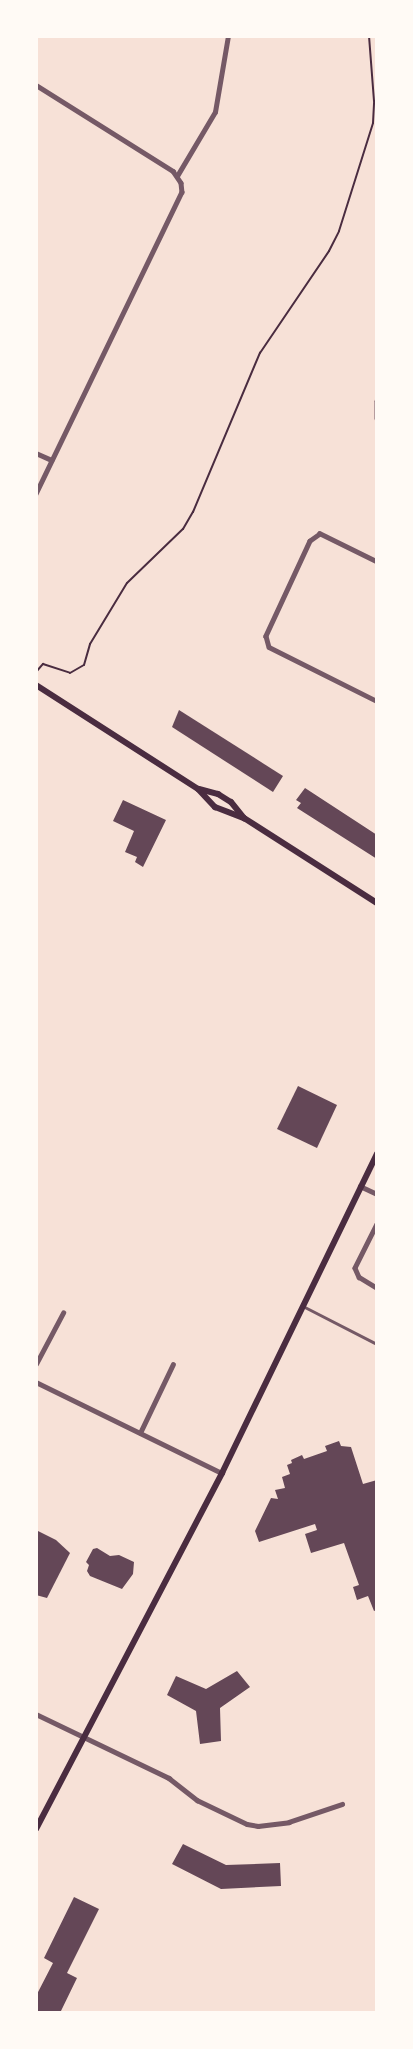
<!DOCTYPE html>
<style>
body{margin:0}
#map{position:relative;width:413px;height:2049px;overflow:hidden;background:#f7e1d7;font-family:"Roboto Condensed",sans-serif}
div>[style]{position:absolute}
.building>*{inset:0;background:#644757}
.path>*{height:2px;margin:-1px;padding:0 1px;transform-origin:1px;border-radius:1px;background:#4a2c40}
.service>*{height:2.5px;margin:-1.25px;padding:0 1.25px;transform-origin:1.25px;border-radius:1.25px;background:#755966}
.minor>*{height:4.5px;margin:-2.25px;padding:0 2.25px;transform-origin:2.25px;border-radius:2.25px;background:#755966}
.secondary>*{height:6px;margin:-3px;padding:0 3px;transform-origin:3px;border-radius:3px;background:#4a2c40}
span{translate:-50% -50%;white-space:nowrap;text-align:center;line-height:1.15;-webkit-text-stroke:5px #fffaf5;paint-order:stroke}
.frame{position:absolute;inset:0;border:38px solid #fffaf5;pointer-events:none}
</style>
<div id="map">
<div class="building">
<i style="clip-path:polygon(179px 710px,283px 776px,273px 792px,172px 727px)"></i>
<i style="clip-path:polygon(305px 788px,377px 835px,377px 859px,297px 808px,301px 803px,296px 800px)"></i>
<i style="clip-path:polygon(123px 800px,166px 820px,143px 867px,135px 862px,137px 857px,125px 852px,134px 831px,113px 821px)"></i>
<i style="clip-path:polygon(298px 1086px,337px 1105px,317px 1148px,277px 1129px)"></i>
<i style="clip-path:polygon(339px 1441px,341px 1446px,351px 1447px,363px 1484px,377px 1480px,377px 1610px,374px 1611px,368px 1596px,357px 1600px,353px 1587px,359px 1585px,344px 1543px,311px 1553px,305px 1534px,317px 1530px,315px 1524px,259px 1542px,255px 1531px,271px 1498px,278px 1499px,275px 1490px,285px 1488px,282px 1477px,290px 1474px,287px 1465px,292px 1463px,291px 1460px,302px 1455px,304px 1459px,327px 1451px,325px 1446px)"></i>
<i style="clip-path:polygon(36px 1530px,56px 1540px,70px 1553px,47px 1598px,36px 1595px)"></i>
<i style="clip-path:polygon(97px 1548px,110px 1556px,119px 1555px,134px 1562px,133px 1574px,122px 1589px,90px 1576px,87px 1571px,89px 1565px,86px 1562px,93px 1549px)"></i>
<i style="clip-path:polygon(237px 1671px,250px 1687px,220px 1708px,221px 1741px,200px 1744px,196px 1711px,167px 1695px,176px 1676px,206px 1689px)"></i>
<i style="clip-path:polygon(183px 1844px,226px 1865px,280px 1863px,281px 1886px,221px 1889px,172px 1864px)"></i>
<i style="clip-path:polygon(74px 1897px,99px 1909px,67px 1973px,77px 1978px,60px 2013px,36px 2013px,36px 1996px,53px 1963px,44px 1958px)"></i>
</div>
<div class="path">
<i style="left:36px;top:672px;width:11px;rotate:-49deg"></i>
<i style="left:43px;top:664px;width:28px;rotate:18deg"></i>
<i style="left:70px;top:673px;width:16px;rotate:-30deg"></i>
<i style="left:84px;top:665px;width:22px;rotate:-74deg"></i>
<i style="left:90px;top:644px;width:71px;rotate:-58.8deg"></i>
<i style="left:127px;top:583px;width:78px;rotate:-44deg"></i>
<i style="left:183px;top:529px;width:20px;rotate:-60deg"></i>
<i style="left:193px;top:512px;width:173px;rotate:-67.2deg"></i>
<i style="left:260px;top:353px;width:123px;rotate:-55.9deg"></i>
<i style="left:329px;top:251px;width:22px;rotate:-63deg"></i>
<i style="left:339px;top:231px;width:113px;rotate:-72.5deg"></i>
<i style="left:373px;top:123px;width:22px;rotate:-87deg"></i>
<i style="left:374px;top:101px;width:65px;rotate:-94.4deg"></i>
</div>
<div class="service">
<i style="left:303px;top:1306px;width:83px;rotate:27.2deg"></i>
</div>
<div class="minor">
<i style="left:36px;top:85px;width:162px;rotate:32.1deg"></i>
<i style="left:173px;top:171px;width:14px;rotate:56deg"></i>
<i style="left:181px;top:183px;width:9px;rotate:84deg"></i>
<i style="left:182px;top:192px;width:335px;rotate:115.8deg"></i>
<i style="left:177px;top:176px;width:74px;rotate:-59.3deg"></i>
<i style="left:215px;top:112px;width:77px;rotate:-80.3deg"></i>
<i style="left:377px;top:401px;width:17px;rotate:90deg"></i>
<i style="left:36px;top:453px;width:17px;rotate:24deg"></i>
<i style="left:377px;top:562px;width:64px;rotate:-153.8deg"></i>
<i style="left:320px;top:534px;width:12px;rotate:145deg"></i>
<i style="left:310px;top:541px;width:105px;rotate:114.9deg"></i>
<i style="left:266px;top:636px;width:11px;rotate:75deg"></i>
<i style="left:269px;top:647px;width:121px;rotate:26.6deg"></i>
<i style="left:360px;top:1186px;width:19px;rotate:25deg"></i>
<i style="left:377px;top:1224px;width:49px;rotate:116.6deg"></i>
<i style="left:355px;top:1268px;width:10px;rotate:66deg"></i>
<i style="left:359px;top:1277px;width:21px;rotate:31deg"></i>
<i style="left:36px;top:1364px;width:58px;rotate:-62.1deg"></i>
<i style="left:36px;top:1382px;width:207px;rotate:26.1deg"></i>
<i style="left:140px;top:1433px;width:76px;rotate:-64.4deg"></i>
<i style="left:36px;top:1714px;width:148px;rotate:25.7deg"></i>
<i style="left:169px;top:1778px;width:36px;rotate:38deg"></i>
<i style="left:197px;top:1800px;width:55px;rotate:25.6deg"></i>
<i style="left:247px;top:1824px;width:11px;rotate:10deg"></i>
<i style="left:258px;top:1826px;width:31px;rotate:-7deg"></i>
<i style="left:289px;top:1822px;width:56px;rotate:-18.8deg"></i>
</div>
<div class="secondary">
<i style="left:36px;top:685px;width:193px;rotate:32.7deg"></i>
<i style="left:198px;top:789px;width:25px;rotate:47deg"></i>
<i style="left:215px;top:807px;width:31px;rotate:21deg"></i>
<i style="left:244px;top:818px;width:158px;rotate:32.6deg"></i>
<i style="left:199px;top:789px;width:20px;rotate:15deg"></i>
<i style="left:218px;top:794px;width:15px;rotate:32deg"></i>
<i style="left:231px;top:802px;width:21px;rotate:51deg"></i>
<i style="left:36px;top:1829px;width:402px;rotate:-62.4deg"></i>
<i style="left:222px;top:1473px;width:355px;rotate:-64.1deg"></i>
</div>
<div class="frame"></div>
</div>
